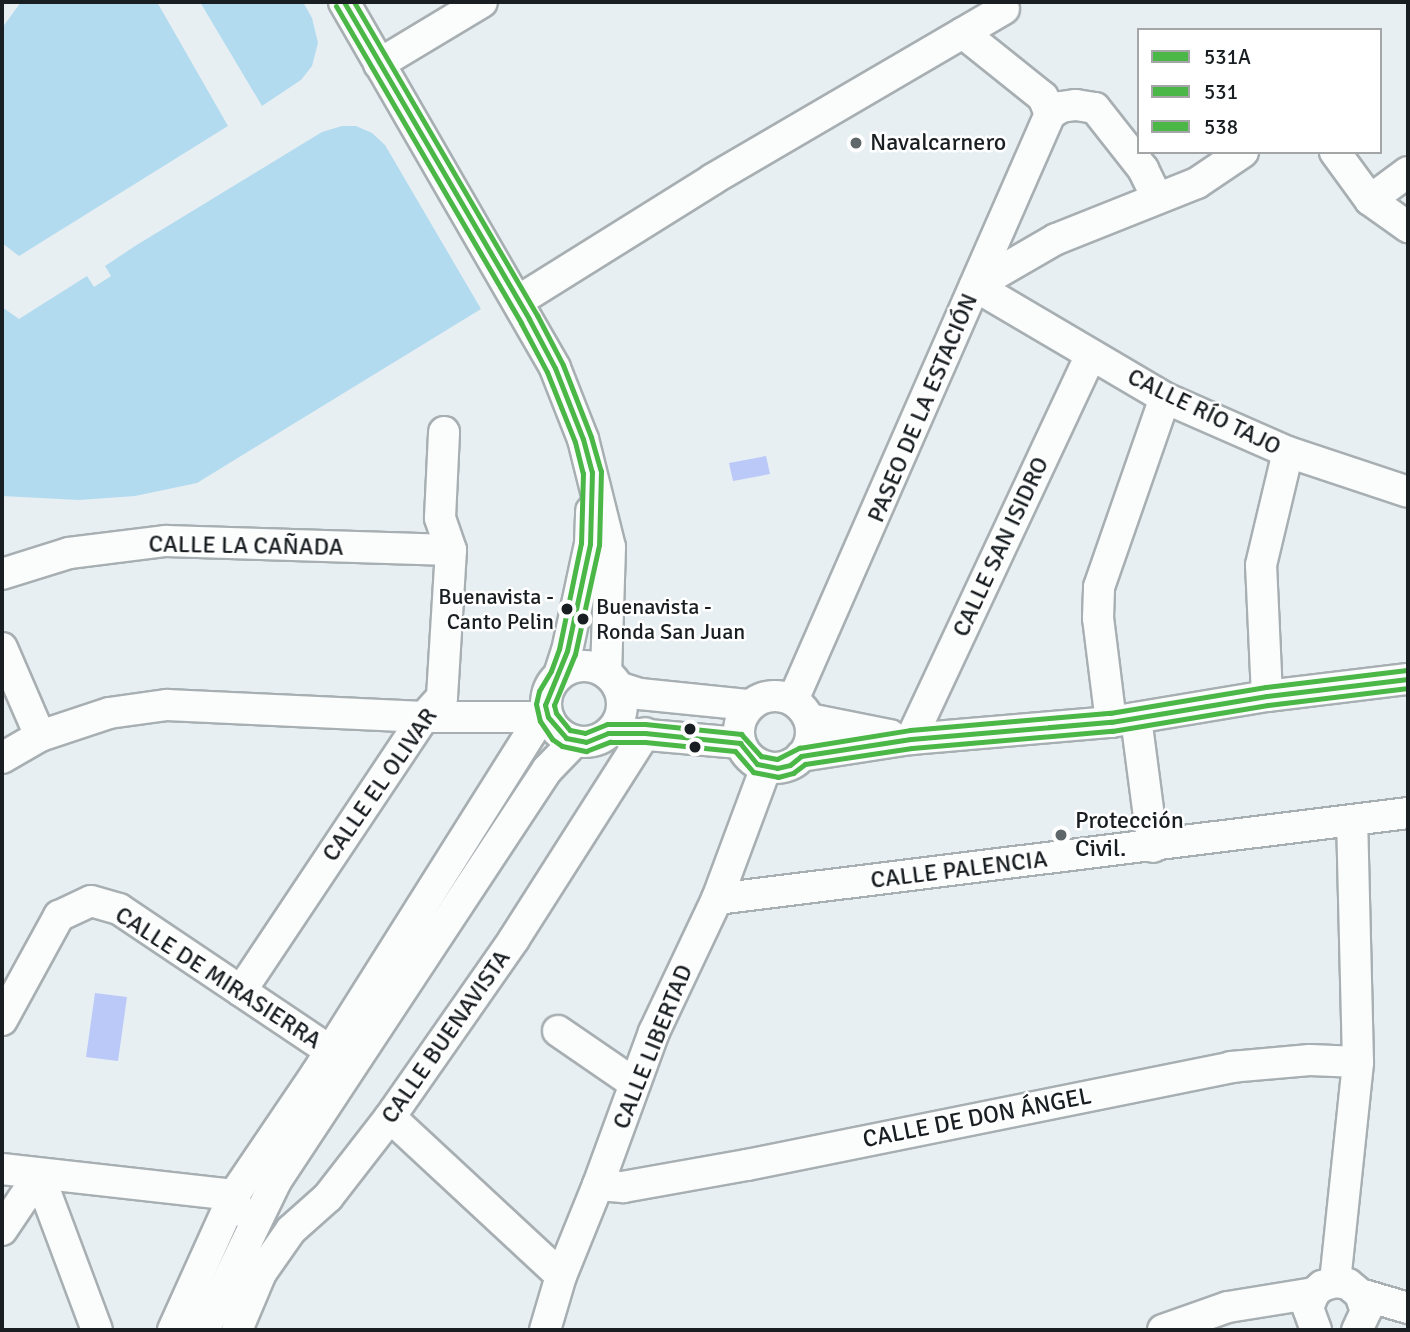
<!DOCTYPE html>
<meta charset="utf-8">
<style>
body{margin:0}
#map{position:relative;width:1410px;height:1332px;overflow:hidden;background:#e7eff3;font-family:Signika,sans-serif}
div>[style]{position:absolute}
.green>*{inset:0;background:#b3dbef}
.water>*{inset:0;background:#bbc9f8}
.roads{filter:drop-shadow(2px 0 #a8afb2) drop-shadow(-2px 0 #a8afb2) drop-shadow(0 2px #a8afb2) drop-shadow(0 -2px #a8afb2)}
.minor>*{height:30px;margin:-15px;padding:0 15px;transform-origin:15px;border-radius:15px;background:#fbfdfd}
.minor>.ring{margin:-15px;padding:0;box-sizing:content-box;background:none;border:30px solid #fbfdfd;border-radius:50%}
.bus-1>*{height:5px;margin:-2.5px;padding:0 2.5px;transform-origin:2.5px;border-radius:2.5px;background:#4ab747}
.bus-2>*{height:5px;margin:-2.5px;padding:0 2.5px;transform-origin:2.5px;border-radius:2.5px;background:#4ab747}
.bus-3>*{height:5px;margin:-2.5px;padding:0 2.5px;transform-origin:2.5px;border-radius:2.5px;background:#4ab747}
.dots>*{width:19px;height:19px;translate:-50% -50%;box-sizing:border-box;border:4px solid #fff;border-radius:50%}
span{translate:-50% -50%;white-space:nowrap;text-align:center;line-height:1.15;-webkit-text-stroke:5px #fff;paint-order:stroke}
.bus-label{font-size:22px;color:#181e21}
.right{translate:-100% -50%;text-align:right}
.left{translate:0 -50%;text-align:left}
.poi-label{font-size:24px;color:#181e21}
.street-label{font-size:24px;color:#181e21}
.frame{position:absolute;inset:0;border:4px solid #181e21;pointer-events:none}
.legend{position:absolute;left:1137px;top:28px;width:245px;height:126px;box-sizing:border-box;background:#fff;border:2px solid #a3a5a6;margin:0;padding:9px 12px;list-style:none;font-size:21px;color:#181e21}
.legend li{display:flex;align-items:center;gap:14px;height:35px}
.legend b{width:35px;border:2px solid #a3a5a6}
</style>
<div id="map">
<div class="green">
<i style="clip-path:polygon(21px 2px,157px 2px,228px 126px,19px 256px,2px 243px,2px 28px)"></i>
<i style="clip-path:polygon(200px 2px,303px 2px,312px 18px,318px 43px,312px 66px,301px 80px,262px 106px)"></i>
<i style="clip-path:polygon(342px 126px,356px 126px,372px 133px,385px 145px,481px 309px,197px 483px,135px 496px,79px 500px,2px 496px,2px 307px,19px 319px,87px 276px,94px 287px,111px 276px,105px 266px,135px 246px,322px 132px)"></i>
</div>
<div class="water">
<i style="clip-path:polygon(766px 456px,770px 474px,733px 481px,729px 463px)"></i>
<i style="clip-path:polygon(95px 993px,127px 997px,118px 1061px,86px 1057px)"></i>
</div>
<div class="roads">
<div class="minor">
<i style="left:344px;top:2px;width:422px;rotate:60deg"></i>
<i style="left:555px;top:368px;width:76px;rotate:68.5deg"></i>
<i style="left:583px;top:439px;width:111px;rotate:76deg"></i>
<i style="left:610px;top:547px;width:126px;rotate:91.8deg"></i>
<i style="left:963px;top:33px;width:102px;rotate:38.7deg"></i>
<i style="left:1043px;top:97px;width:18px;rotate:68deg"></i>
<i style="left:379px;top:64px;width:120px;rotate:-31deg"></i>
<i style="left:1050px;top:114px;width:13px;rotate:-32deg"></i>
<i style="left:1061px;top:107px;width:15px;rotate:-8deg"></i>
<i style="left:1076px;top:105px;width:19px;rotate:9deg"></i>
<i style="left:1095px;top:108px;width:78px;rotate:51.8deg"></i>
<i style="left:1143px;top:169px;width:32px;rotate:64deg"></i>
<i style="left:1243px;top:152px;width:55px;rotate:146deg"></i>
<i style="left:1197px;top:183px;width:152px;rotate:158.3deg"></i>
<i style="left:1056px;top:239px;width:94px;rotate:149.9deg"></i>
<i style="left:975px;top:286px;width:221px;rotate:30.5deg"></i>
<i style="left:1165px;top:398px;width:134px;rotate:23.7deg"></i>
<i style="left:1288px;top:452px;width:126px;rotate:18.4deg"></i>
<i style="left:1335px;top:152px;width:59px;rotate:53.9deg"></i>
<i style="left:1370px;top:200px;width:47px;rotate:35.4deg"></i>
<i style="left:1370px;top:200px;width:47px;rotate:-36.4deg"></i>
<i style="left:518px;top:301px;width:230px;rotate:-32deg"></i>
<i style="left:713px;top:179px;width:337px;rotate:-30.3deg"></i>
<i style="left:2px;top:574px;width:70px;rotate:-17.4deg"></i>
<i style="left:69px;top:553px;width:98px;rotate:-7.1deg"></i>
<i style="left:166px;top:541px;width:285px;rotate:1.8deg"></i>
<i style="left:2px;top:648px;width:96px;rotate:66.6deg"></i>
<i class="ring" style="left:546px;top:666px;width:46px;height:46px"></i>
<i style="left:559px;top:675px;width:25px;rotate:-72deg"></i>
<i style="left:567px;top:651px;width:109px;rotate:-77.9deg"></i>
<i style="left:590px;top:544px;width:33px;rotate:-88deg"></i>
<i style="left:618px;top:687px;width:23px;rotate:18deg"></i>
<i style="left:640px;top:694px;width:110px;rotate:5.8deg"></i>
<i style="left:1267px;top:696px;width:131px;rotate:-92.6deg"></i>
<i style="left:1261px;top:565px;width:116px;rotate:-76.6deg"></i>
<i class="ring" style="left:739px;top:696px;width:42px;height:42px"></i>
<i style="left:793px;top:700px;width:640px;rotate:-66.32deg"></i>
<i style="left:1136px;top:718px;width:130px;rotate:82.5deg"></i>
<i style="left:809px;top:719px;width:83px;rotate:11.2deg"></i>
<i style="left:1111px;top:722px;width:105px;rotate:-97.1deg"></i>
<i style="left:1098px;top:618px;width:31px;rotate:-88deg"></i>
<i style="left:1099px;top:587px;width:200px;rotate:-70.8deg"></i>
<i style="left:625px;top:733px;width:115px;rotate:5deg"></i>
<i style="left:911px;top:739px;width:424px;rotate:-64.9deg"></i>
<i style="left:801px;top:756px;width:111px;rotate:-8.8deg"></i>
<i style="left:911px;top:739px;width:201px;rotate:-4.9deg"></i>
<i style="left:1111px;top:722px;width:158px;rotate:-9.5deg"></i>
<i style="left:1267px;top:696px;width:142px;rotate:-6.9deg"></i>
<i style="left:2px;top:758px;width:44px;rotate:-30.1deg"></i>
<i style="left:40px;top:736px;width:73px;rotate:-18.4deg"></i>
<i style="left:109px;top:713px;width:59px;rotate:-7.9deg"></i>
<i style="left:167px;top:705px;width:257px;rotate:2.7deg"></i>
<i style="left:424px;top:717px;width:124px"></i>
<i style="left:717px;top:899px;width:696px;rotate:-7.09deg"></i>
<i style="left:241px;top:991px;width:329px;rotate:-56.3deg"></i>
<i style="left:424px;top:717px;width:27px;rotate:-48deg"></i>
<i style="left:442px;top:697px;width:147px;rotate:-86.5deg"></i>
<i style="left:451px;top:550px;width:34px;rotate:-109deg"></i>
<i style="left:440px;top:518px;width:86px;rotate:-87.3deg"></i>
<i style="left:2px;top:1020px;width:119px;rotate:-61.3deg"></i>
<i style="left:59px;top:916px;width:35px;rotate:-25deg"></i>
<i style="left:91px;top:901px;width:29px;rotate:16deg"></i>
<i style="left:119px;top:909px;width:254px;rotate:33.9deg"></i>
<i style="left:558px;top:1031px;width:93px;rotate:34.5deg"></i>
<i style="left:390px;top:1117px;width:233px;rotate:42.9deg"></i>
<i style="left:2px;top:1169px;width:233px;rotate:6.4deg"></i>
<i style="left:234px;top:1195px;width:16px;rotate:76deg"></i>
<i style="left:39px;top:1175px;width:165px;rotate:69.5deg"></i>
<i style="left:598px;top:1185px;width:25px;rotate:5deg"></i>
<i style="left:623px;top:1187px;width:126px;rotate:-10.1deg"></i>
<i style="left:747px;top:1165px;width:494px;rotate:-11.4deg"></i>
<i style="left:1231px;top:1067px;width:79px;rotate:-5.1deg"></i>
<i style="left:1310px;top:1060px;width:48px;rotate:2.4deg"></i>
<i style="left:2px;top:1230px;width:66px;rotate:-56.1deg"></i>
<i style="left:1335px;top:1282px;width:221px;rotate:-84deg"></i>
<i style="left:1358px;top:1062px;width:242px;rotate:-91.4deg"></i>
<i style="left:1360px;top:1294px;width:50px;rotate:16.3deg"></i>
<i style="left:173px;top:1330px;width:148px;rotate:-65.7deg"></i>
<i style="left:234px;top:1195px;width:146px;rotate:-55.9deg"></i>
<i style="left:316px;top:1074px;width:409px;rotate:-57.8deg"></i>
<i style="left:534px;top:728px;width:18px;rotate:-38deg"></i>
<i style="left:204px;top:1330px;width:165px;rotate:-64.2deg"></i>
<i style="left:276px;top:1181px;width:492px;rotate:-56.6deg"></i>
<i style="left:547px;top:770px;width:40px;rotate:-46deg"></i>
<i style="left:237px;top:1330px;width:62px;rotate:-67.2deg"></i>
<i style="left:261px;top:1273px;width:52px;rotate:-55.1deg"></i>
<i style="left:291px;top:1230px;width:50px;rotate:-41.7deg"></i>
<i style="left:328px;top:1197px;width:101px;rotate:-52.2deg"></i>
<i style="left:390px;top:1117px;width:217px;rotate:-55.1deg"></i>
<i style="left:514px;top:939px;width:244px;rotate:-57.5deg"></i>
<i style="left:545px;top:1330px;width:56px;rotate:-73.5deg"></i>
<i style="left:561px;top:1276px;width:98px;rotate:-67.9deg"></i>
<i style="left:598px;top:1185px;width:163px;rotate:-69.9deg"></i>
<i style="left:654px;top:1032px;width:147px;rotate:-64.7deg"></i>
<i style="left:717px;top:899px;width:141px;rotate:-69.6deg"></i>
<i style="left:1163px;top:1330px;width:69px;rotate:-19.5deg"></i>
<i style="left:1228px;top:1307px;width:87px;rotate:-9.2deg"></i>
<i style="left:1316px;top:1330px;width:23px;rotate:-110deg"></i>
<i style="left:1308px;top:1308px;width:16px;rotate:-68deg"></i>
<i style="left:1314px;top:1293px;width:11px;rotate:-41deg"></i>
<i style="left:1322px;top:1286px;width:14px;rotate:-17deg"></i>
<i style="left:1335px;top:1282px;width:13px;rotate:9deg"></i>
<i style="left:1348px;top:1284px;width:16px;rotate:40deg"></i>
<i style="left:1360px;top:1294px;width:18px;rotate:71deg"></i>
<i style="left:1366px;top:1311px;width:21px;rotate:115deg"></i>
</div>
</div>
<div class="bus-1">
<i style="left:344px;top:2px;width:367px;rotate:59.7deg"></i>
<i style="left:529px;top:319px;width:55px;rotate:62deg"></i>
<i style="left:555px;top:368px;width:76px;rotate:68.5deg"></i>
<i style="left:583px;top:439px;width:34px;rotate:75deg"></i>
<i style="left:592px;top:472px;width:72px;rotate:91.6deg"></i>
<i style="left:590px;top:544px;width:109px;rotate:102.1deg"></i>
<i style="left:567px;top:651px;width:58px;rotate:112.2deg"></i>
<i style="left:545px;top:705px;width:12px;rotate:76deg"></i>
<i style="left:548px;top:717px;width:28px;rotate:49deg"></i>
<i style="left:566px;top:738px;width:20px;rotate:11deg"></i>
<i style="left:586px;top:742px;width:24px;rotate:-22deg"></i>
<i style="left:608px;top:733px;width:37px"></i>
<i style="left:645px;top:733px;width:96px;rotate:6deg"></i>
<i style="left:740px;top:743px;width:27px;rotate:51deg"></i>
<i style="left:757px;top:764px;width:20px;rotate:11deg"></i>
<i style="left:777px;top:768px;width:13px;rotate:-13deg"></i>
<i style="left:790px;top:765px;width:14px;rotate:-39deg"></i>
<i style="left:801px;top:756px;width:111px;rotate:-8.8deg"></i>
<i style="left:911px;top:739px;width:201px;rotate:-4.9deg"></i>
<i style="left:1111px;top:722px;width:158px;rotate:-9.5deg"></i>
<i style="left:1267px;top:696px;width:142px;rotate:-6.9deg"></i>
</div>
<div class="bus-2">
<i style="left:336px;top:6px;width:367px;rotate:59.7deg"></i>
<i style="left:521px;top:323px;width:55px;rotate:62deg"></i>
<i style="left:547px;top:372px;width:75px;rotate:68.2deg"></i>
<i style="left:575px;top:442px;width:32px;rotate:76deg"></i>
<i style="left:583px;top:473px;width:70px;rotate:91.6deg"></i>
<i style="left:581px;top:543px;width:108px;rotate:101.7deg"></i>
<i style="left:559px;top:649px;width:23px;rotate:110deg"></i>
<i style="left:551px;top:671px;width:23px;rotate:121deg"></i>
<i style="left:539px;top:691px;width:13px;rotate:103deg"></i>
<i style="left:536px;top:704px;width:17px;rotate:77deg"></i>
<i style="left:540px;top:721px;width:22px;rotate:56deg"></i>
<i style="left:552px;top:739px;width:12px;rotate:35deg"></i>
<i style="left:562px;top:746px;width:25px;rotate:12deg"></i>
<i style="left:586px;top:751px;width:26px;rotate:-21deg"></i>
<i style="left:610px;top:742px;width:35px"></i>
<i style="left:645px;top:742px;width:90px;rotate:5.7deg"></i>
<i style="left:735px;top:751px;width:28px;rotate:49deg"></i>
<i style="left:753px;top:772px;width:25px;rotate:11deg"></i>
<i style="left:778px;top:777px;width:16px;rotate:-15deg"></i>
<i style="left:793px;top:773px;width:15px;rotate:-37deg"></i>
<i style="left:805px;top:764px;width:108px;rotate:-8.5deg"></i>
<i style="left:912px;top:748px;width:201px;rotate:-4.9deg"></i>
<i style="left:1112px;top:731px;width:158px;rotate:-9.5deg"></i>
<i style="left:1268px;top:705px;width:141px;rotate:-6.9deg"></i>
</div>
<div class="bus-3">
<i style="left:354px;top:2px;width:363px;rotate:59.7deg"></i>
<i style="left:537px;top:315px;width:56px;rotate:62.5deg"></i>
<i style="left:563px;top:365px;width:77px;rotate:68.7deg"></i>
<i style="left:591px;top:437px;width:35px;rotate:74deg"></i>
<i style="left:601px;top:471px;width:74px;rotate:91.5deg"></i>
<i style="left:599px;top:545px;width:112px;rotate:102.4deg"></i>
<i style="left:575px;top:654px;width:55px;rotate:112.4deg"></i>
<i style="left:554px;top:705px;width:8px;rotate:76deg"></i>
<i style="left:556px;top:713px;width:22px;rotate:51deg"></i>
<i style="left:570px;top:730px;width:15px;rotate:11deg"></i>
<i style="left:585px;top:733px;width:24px;rotate:-22deg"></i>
<i style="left:607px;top:724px;width:38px"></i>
<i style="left:645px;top:724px;width:97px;rotate:5.9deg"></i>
<i style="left:741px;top:734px;width:30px;rotate:48deg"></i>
<i style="left:761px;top:756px;width:16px;rotate:11deg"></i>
<i style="left:777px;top:759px;width:25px;rotate:-27deg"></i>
<i style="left:799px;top:748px;width:112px;rotate:-9.2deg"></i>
<i style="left:910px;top:730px;width:201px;rotate:-4.9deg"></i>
<i style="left:1110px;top:713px;width:158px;rotate:-9.5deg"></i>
<i style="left:1266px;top:687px;width:142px;rotate:-6.9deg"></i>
</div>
<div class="dots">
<i style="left:856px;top:143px;background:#60676a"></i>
<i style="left:567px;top:609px;background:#181e21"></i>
<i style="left:583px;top:619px;background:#181e21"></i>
<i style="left:690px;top:729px;background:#181e21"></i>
<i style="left:695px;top:747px;background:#181e21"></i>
<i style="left:1061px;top:835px;background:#60676a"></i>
</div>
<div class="bus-label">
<span class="right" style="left:554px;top:609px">Buenavista -<br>Canto Pelin</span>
<span class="left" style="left:596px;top:619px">Buenavista -<br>Ronda San Juan</span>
</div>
<div class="poi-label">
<span class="left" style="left:870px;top:143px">Navalcarnero</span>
<span class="left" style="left:1075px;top:835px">Protección<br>Civil.</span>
</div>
<div class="street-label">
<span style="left:923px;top:408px;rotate:-67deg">PASEO DE LA ESTACIÓN</span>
<span style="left:1204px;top:412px;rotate:26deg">CALLE RÍO TAJO</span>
<span style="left:246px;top:546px;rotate:1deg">CALLE LA CAÑADA</span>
<span style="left:1001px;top:547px;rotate:-65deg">CALLE SAN ISIDRO</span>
<span style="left:380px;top:785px;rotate:-55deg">CALLE EL OLIVAR</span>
<span style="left:959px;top:870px;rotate:-7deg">CALLE PALENCIA</span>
<span style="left:218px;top:978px;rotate:33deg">CALLE DE MIRASIERRA</span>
<span style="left:446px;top:1037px;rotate:-55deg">CALLE BUENAVISTA</span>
<span style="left:653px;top:1047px;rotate:-68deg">CALLE LIBERTAD</span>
<span style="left:977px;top:1118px;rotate:-11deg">CALLE DE DON ÁNGEL</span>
</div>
<div class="frame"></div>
<ul class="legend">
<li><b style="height:9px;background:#4ab747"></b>531A</li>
<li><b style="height:9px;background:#4ab747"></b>531</li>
<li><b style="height:9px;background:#4ab747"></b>538</li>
</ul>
</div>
